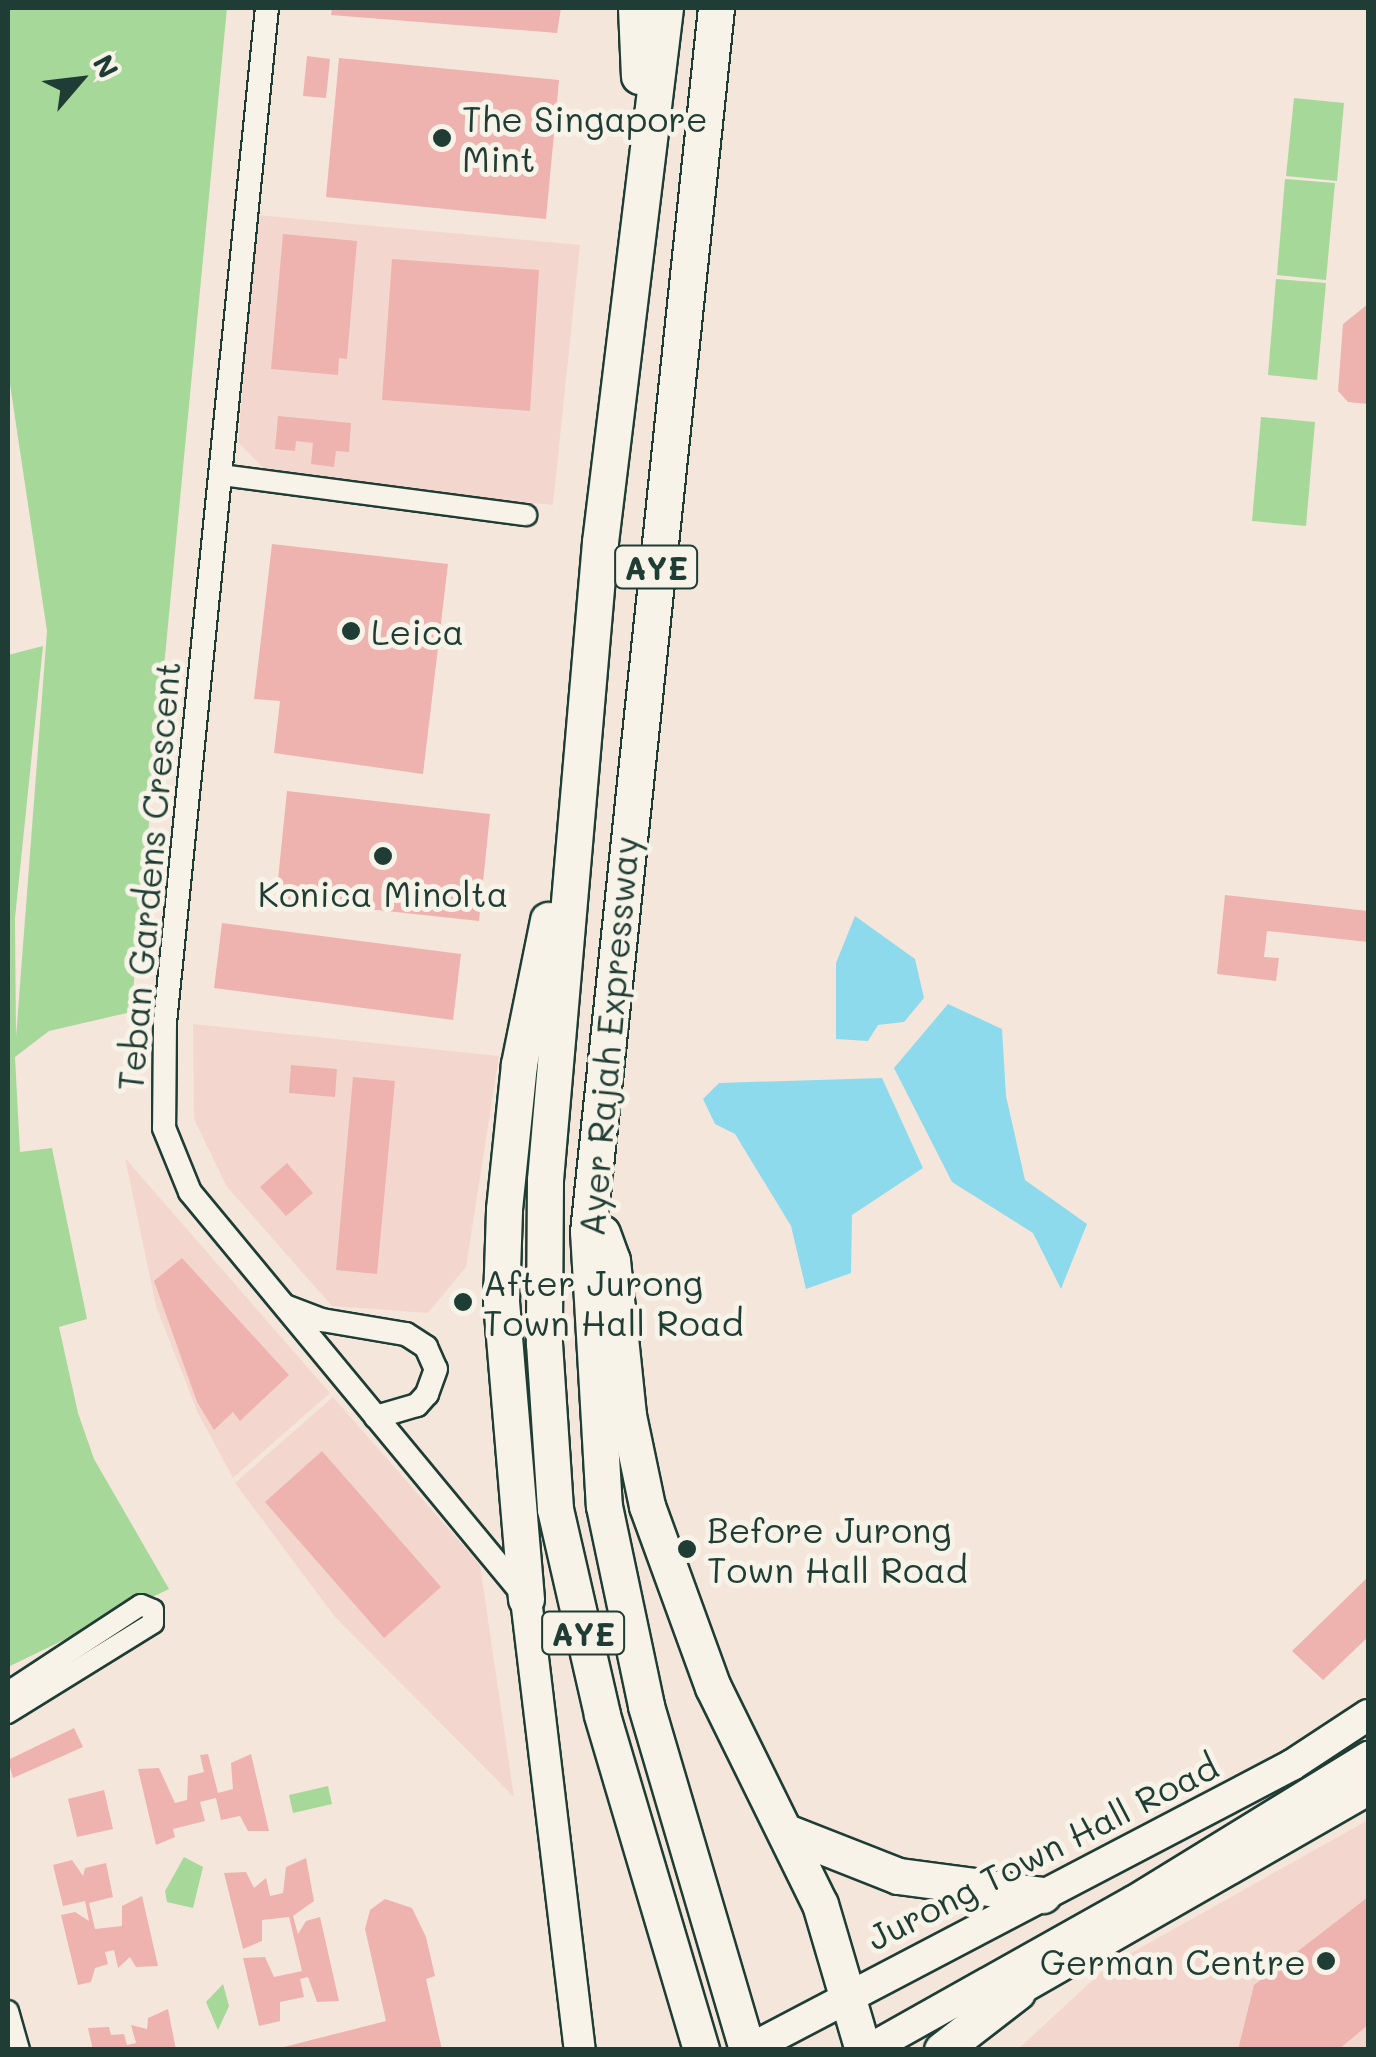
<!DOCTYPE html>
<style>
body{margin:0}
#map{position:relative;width:1376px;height:2057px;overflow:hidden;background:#f5e6dc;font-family:Mali,sans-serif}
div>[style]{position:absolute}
.built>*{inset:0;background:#f3d7ce}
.green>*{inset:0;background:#a6d899}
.water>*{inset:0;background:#8ddaed}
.building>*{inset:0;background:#eeb3ae}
.roads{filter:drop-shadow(2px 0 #1f3d34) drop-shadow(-2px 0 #1f3d34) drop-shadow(0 2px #1f3d34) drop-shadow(0 -2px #1f3d34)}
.minor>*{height:20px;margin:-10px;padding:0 10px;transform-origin:10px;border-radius:10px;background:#f7f3e8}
.tertiary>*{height:22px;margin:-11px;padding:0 11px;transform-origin:11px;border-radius:11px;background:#f7f3e8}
.primary>*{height:30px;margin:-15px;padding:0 15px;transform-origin:15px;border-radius:15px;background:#f7f3e8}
.motorway>*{height:35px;margin:-17.5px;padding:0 17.5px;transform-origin:17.5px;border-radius:17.5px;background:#f7f3e8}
.dots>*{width:28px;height:28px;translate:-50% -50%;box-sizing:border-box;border:5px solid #f7f3e8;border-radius:50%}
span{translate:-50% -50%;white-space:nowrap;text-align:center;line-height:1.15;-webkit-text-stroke:10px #f7f3e8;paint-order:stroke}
.shield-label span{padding:2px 8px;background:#f7f3e8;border:2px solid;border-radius:8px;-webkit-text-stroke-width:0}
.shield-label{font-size:32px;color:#1f3d34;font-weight:700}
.poi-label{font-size:35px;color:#1f3d34}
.left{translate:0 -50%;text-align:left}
.right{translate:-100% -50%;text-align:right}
.street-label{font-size:35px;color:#1f3d34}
.frame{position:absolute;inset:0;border:10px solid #1f3d34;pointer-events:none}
.north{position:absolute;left:30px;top:30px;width:100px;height:100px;-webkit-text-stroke:8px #f7f3e8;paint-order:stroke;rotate:62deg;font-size:28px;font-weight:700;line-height:40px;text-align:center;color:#1f3d34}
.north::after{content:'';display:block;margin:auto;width:35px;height:45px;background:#1f3d34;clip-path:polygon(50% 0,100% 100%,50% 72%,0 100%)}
</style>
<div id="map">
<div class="built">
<i style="clip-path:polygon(256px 215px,580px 245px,553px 505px,270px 475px,238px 442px)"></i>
<i style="clip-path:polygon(193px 1024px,499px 1056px,466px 1267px,428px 1313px,332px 1306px,227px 1187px,194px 1119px)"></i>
<i style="clip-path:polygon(125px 1158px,330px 1393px,233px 1478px,197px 1411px,156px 1306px)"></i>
<i style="clip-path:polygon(333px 1397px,480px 1565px,514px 1797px,335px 1617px,235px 1483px)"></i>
<i style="clip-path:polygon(1368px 1820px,1368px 2049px,1017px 2050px,1108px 1966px)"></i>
</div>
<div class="green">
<i style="clip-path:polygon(8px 8px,227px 8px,131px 1012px,49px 1031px,15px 1057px,20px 1152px,52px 1148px,87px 1319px,59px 1327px,78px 1413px,94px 1459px,169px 1589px,8px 1667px,8px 655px,43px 646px,15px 918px,16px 1037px,47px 631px,8px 371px)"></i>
<i style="clip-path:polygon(1294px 98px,1344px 103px,1337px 181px,1286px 176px)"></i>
<i style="clip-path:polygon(1285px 179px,1335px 183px,1326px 280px,1277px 275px)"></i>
<i style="clip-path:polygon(1276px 279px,1326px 283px,1317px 380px,1268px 375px)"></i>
<i style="clip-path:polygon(1261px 417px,1315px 422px,1306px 526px,1252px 521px)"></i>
<i style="clip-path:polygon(328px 1786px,332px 1804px,293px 1813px,289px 1795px)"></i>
<i style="clip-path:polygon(184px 1857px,203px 1867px,193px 1908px,167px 1902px,165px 1891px)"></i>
<i style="clip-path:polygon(223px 1984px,229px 2006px,218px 2030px,206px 2002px)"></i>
</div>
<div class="water">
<i style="clip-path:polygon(855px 916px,915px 959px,924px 998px,904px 1022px,878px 1025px,868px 1041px,836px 1039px,836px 963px)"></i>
<i style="clip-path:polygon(948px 1004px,1002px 1029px,1006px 1096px,1025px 1180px,1087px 1224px,1061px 1289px,1033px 1233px,952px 1182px,894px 1068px)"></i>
<i style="clip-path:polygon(882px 1078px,923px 1168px,852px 1215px,851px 1273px,806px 1289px,791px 1226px,735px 1134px,715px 1124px,703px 1099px,719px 1083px)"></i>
</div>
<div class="building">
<i style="clip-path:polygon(332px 8px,561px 8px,557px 33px,331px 15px)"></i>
<i style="clip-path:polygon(307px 56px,330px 59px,326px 98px,303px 96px)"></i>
<i style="clip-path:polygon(339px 58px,559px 80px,546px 219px,326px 197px)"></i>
<i style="clip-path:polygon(283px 234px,357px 241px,347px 359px,339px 358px,338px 375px,271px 369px)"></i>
<i style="clip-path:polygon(392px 259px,539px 270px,530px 411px,382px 400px)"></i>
<i style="clip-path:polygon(1368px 304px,1368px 404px,1348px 402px,1338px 391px,1343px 324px)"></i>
<i style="clip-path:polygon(278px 416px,351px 423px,349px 452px,336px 451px,334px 467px,311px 464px,313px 443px,296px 441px,295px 451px,275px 449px)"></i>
<i style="clip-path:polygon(272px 544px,448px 564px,423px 774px,274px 753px,280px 701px,254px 699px)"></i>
<i style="clip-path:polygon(287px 791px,490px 814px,479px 921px,276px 899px)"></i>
<i style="clip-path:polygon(1225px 895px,1368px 911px,1368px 942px,1267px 931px,1264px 957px,1279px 958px,1276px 981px,1217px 974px)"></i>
<i style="clip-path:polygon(222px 923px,461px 954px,453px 1020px,214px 988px)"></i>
<i style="clip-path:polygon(291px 1065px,337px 1069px,335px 1097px,289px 1093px)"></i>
<i style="clip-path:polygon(353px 1077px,395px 1081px,377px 1274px,336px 1270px)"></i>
<i style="clip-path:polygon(287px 1163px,313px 1193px,286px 1216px,260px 1187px)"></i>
<i style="clip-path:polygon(182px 1258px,289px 1375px,240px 1421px,233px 1412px,214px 1430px,197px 1402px,154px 1281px)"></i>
<i style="clip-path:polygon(322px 1451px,441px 1587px,384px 1638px,265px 1502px)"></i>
<i style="clip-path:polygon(1368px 1577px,1368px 1637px,1323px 1680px,1292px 1651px)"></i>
<i style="clip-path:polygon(74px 1728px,83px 1747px,13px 1778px,8px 1760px)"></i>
<i style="clip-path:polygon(208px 1754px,218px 1793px,233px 1789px,231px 1763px,251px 1754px,269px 1831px,248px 1831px,240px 1816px,221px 1820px,216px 1798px,200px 1802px,205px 1821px,173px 1829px,175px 1837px,156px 1845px,138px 1769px,159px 1768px,175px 1803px,187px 1800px,188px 1776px,204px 1772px,200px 1755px)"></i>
<i style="clip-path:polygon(104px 1790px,113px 1829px,77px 1837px,68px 1799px)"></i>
<i style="clip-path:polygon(306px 1858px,314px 1901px,293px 1916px,298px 1934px,306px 1921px,320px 1917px,339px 2001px,317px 2002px,308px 1977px,300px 1979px,304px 1997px,280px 2002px,280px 2021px,259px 2026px,243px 1958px,265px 1957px,274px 1977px,302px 1971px,289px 1917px,262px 1920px,262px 1941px,243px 1949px,224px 1873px,246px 1872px,254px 1888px,266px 1878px,270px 1896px,283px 1893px,286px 1867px)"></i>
<i style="clip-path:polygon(72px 1860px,83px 1876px,85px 1868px,106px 1863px,113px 1897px,89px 1903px,95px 1929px,122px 1926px,122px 1906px,142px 1896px,158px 1966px,136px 1967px,130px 1957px,118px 1968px,114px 1950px,105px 1952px,108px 1964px,95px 1968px,91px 1982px,78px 1985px,61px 1915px,75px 1912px,89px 1921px,85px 1901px,63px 1906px,53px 1865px)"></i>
<i style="clip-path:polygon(1368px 1897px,1368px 2025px,1338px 2050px,1238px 2050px,1254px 1985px)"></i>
<i style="clip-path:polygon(385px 1899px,412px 1908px,426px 1937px,435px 1976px,426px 1979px,442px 2050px,272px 2050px,386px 2021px,365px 1929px,370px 1910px)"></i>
<i style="clip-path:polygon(168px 2009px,176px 2050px,93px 2050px,88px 2028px,109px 2027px,111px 2035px,124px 2034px,127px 2045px,136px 2043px,131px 2025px,147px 2029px,148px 2018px)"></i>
</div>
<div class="roads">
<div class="minor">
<i style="left:221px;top:475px;width:308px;rotate:7.5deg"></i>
<i style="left:8px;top:1692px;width:159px;rotate:-33.2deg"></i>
<i style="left:141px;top:1605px;width:13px;rotate:23deg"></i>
<i style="left:153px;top:1610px;width:13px;rotate:90deg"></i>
<i style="left:153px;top:1623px;width:171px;rotate:148.2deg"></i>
<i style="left:8px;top:2011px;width:41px;rotate:74.2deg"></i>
</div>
<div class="tertiary">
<i style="left:267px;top:8px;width:1019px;rotate:95.74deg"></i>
<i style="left:165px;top:1022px;width:106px;rotate:90.5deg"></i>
<i style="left:164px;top:1128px;width:69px;rotate:67.9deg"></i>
<i style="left:190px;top:1192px;width:519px;rotate:50.39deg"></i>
<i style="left:285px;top:1306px;width:40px;rotate:21deg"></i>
<i style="left:322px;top:1320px;width:85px;rotate:9.5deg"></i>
<i style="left:406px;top:1334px;width:24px;rotate:33deg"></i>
<i style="left:426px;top:1347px;width:24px;rotate:66deg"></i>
<i style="left:436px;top:1369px;width:27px;rotate:110deg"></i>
<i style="left:427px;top:1394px;width:15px;rotate:132deg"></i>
<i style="left:417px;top:1405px;width:43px;rotate:163.7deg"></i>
</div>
<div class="primary">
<i style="left:526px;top:1599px;width:454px;rotate:83.2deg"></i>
<i style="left:996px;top:2003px;width:429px;rotate:-29.8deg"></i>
<i style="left:748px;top:2050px;width:614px;rotate:-27.65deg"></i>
<i style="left:1292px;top:1765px;width:91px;rotate:-33.3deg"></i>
<i style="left:868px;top:2050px;width:305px;rotate:-29.3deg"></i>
<i style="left:1134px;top:1901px;width:275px;rotate:-31.6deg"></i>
</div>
<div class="motorway">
<i style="left:636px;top:8px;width:68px;rotate:87.5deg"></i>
<i style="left:665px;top:8px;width:538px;rotate:96.94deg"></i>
<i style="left:600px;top:542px;width:640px;rotate:94.93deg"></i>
<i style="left:545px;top:1180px;width:163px;rotate:90.4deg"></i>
<i style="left:544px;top:1343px;width:166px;rotate:86.2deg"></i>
<i style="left:555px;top:1509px;width:211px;rotate:77.1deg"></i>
<i style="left:602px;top:1715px;width:349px;rotate:73.5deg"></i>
<i style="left:716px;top:8px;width:1230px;rotate:95.97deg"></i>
<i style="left:588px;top:1231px;width:275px;rotate:86.7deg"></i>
<i style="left:604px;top:1506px;width:204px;rotate:78.1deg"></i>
<i style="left:646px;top:1706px;width:359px;rotate:73.6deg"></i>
<i style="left:602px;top:1233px;width:29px;rotate:70deg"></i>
<i style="left:612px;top:1260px;width:156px;rotate:84.1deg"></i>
<i style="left:628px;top:1415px;width:93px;rotate:78.2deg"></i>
<i style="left:647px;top:1506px;width:193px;rotate:70deg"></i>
<i style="left:713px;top:1687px;width:242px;rotate:63.8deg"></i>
<i style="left:820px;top:1904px;width:152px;rotate:73.6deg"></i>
<i style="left:526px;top:1599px;width:299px;rotate:-94.8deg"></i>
<i style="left:501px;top:1301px;width:92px;rotate:-88.1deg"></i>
<i style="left:504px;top:1209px;width:146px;rotate:-84.1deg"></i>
<i style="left:519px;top:1064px;width:147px;rotate:-78.6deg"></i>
<i style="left:789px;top:1833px;width:117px;rotate:21.5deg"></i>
<i style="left:898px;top:1876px;width:146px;rotate:7.5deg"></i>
<i style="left:942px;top:2050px;width:95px;rotate:-37.7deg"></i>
</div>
</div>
<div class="dots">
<i style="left:442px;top:138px;background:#1f3d34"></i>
<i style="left:351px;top:631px;background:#1f3d34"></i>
<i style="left:383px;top:856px;background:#1f3d34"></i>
<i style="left:463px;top:1302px;background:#1f3d34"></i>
<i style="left:687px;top:1549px;background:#1f3d34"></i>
<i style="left:1326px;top:1961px;background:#1f3d34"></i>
</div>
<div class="shield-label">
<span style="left:656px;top:567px">AYE</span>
<span style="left:583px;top:1633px">AYE</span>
</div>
<div class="poi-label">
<span class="left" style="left:462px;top:138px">The Singapore<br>Mint</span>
<span class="left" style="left:371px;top:631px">Leica</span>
<span style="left:383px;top:893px">Konica Minolta</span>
<span class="left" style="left:483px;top:1302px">After Jurong<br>Town Hall Road</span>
<span class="left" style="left:707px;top:1549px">Before Jurong<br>Town Hall Road</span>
<span class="right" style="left:1306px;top:1961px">German Centre</span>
</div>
<div class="street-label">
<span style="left:148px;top:876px;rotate:-85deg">Teban Gardens Crescent</span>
<span style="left:608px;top:1036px;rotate:-85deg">Ayer Rajah Expressway</span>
<span style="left:1042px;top:1851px;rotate:-27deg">Jurong Town Hall Road</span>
</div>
<div class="frame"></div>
<div class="north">N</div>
</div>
